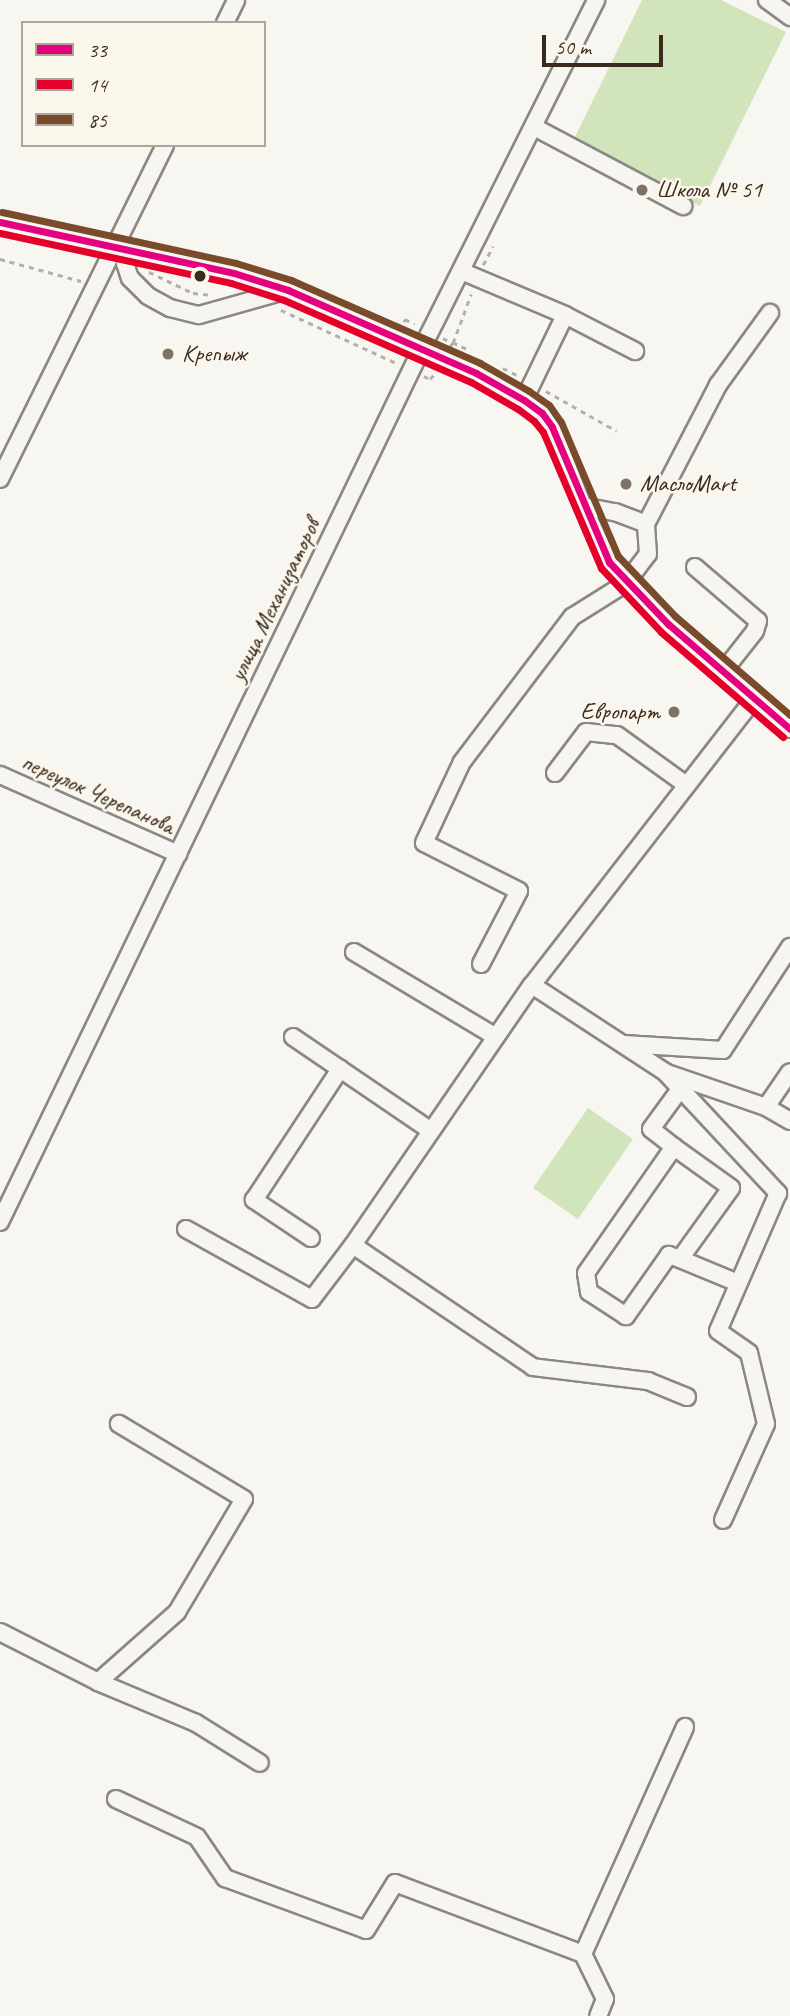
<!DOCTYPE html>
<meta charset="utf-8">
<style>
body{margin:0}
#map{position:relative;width:790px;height:2016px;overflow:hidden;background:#f8f6f0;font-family:Caveat,sans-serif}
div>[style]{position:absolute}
.green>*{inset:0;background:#d2e4bb}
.path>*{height:2.5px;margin-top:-1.25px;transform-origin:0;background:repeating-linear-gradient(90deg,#b3b0ac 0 5px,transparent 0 10px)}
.roads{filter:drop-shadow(2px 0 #8b8781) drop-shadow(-2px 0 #8b8781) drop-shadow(0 2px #8b8781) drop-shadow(0 -2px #8b8781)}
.minor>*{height:16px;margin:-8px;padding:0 8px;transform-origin:8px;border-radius:8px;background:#f6f5f1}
.bus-1>*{height:7px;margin:-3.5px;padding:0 3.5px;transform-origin:3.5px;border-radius:3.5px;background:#e5007d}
.bus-2>*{height:7px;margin:-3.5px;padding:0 3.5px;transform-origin:3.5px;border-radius:3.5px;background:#e4002b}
.bus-3>*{height:7px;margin:-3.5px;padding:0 3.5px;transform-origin:3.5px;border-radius:3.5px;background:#7a4b2a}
.dots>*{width:19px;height:19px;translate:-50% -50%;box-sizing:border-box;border:4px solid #fbf7ec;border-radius:50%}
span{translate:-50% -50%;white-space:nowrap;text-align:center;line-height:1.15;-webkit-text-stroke:5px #fbf7ec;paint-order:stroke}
.poi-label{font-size:24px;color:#3b2a1e}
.left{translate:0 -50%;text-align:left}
.right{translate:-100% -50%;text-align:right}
.street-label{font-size:24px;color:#3b2a1e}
.legend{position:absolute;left:21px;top:21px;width:245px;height:126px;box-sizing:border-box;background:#fbf7ec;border:2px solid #aea59a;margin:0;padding:9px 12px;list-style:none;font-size:21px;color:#3b2a1e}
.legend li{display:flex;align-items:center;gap:14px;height:35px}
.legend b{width:35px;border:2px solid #aea59a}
.scale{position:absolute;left:542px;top:35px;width:121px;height:32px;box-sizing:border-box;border:4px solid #3b2a1e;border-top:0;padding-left:9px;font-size:21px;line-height:24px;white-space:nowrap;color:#3b2a1e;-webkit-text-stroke:5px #fbf7ec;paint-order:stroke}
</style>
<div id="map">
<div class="green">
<i style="clip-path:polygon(642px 0,721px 0,786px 32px,700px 206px,572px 143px)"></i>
<i style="clip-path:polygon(588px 1108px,633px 1139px,578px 1219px,533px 1188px)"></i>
</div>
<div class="path">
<i style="left:0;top:259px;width:84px;rotate:15.2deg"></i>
<i style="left:483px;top:265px;width:21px;rotate:-62deg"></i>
<i style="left:149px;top:272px;width:49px;rotate:25.5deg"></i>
<i style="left:193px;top:293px;width:18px;rotate:6deg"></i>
<i style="left:281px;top:310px;width:127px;rotate:24.7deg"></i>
<i style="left:404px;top:322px;width:3px;rotate:-72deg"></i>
<i style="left:405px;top:319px;width:11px;rotate:27deg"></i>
<i style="left:443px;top:338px;width:11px;rotate:27deg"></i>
<i style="left:453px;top:343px;width:4px;rotate:124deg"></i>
<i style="left:466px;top:349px;width:14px;rotate:-155deg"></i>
<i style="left:453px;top:343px;width:52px;rotate:-69.8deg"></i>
<i style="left:503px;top:368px;width:18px;rotate:27deg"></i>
<i style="left:424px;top:376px;width:7px;rotate:27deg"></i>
<i style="left:430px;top:379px;width:8px;rotate:-50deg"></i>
<i style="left:546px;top:391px;width:81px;rotate:29.4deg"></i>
</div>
<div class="roads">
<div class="minor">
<i style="left:767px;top:0;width:29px;rotate:36deg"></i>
<i style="left:225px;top:23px;width:25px;rotate:-64deg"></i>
<i style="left:534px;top:127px;width:169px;rotate:27.9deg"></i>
<i style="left:0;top:222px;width:239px;rotate:12.3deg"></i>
<i style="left:234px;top:273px;width:57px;rotate:17.5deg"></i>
<i style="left:288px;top:290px;width:206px;rotate:23.8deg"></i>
<i style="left:476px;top:373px;width:55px;rotate:29.4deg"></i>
<i style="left:524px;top:400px;width:22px;rotate:36deg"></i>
<i style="left:542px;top:413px;width:17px;rotate:54deg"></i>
<i style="left:552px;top:427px;width:85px;rotate:68.6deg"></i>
<i style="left:583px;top:506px;width:62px;rotate:65.1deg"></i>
<i style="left:609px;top:562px;width:86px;rotate:46.4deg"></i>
<i style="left:668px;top:624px;width:161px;rotate:40.7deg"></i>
<i style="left:129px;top:249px;width:15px;rotate:106deg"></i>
<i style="left:125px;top:263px;width:16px;rotate:72deg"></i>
<i style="left:130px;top:278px;width:25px;rotate:45deg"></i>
<i style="left:148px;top:296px;width:25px;rotate:29deg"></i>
<i style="left:170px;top:308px;width:30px;rotate:14deg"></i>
<i style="left:199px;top:315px;width:92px;rotate:-15.7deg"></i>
<i style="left:461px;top:271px;width:113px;rotate:22.9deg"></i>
<i style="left:565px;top:315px;width:79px;rotate:27.2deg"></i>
<i style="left:524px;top:400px;width:94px;rotate:-64.2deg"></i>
<i style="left:0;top:479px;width:373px;rotate:-63.7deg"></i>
<i style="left:583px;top:506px;width:33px;rotate:11deg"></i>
<i style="left:615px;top:512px;width:33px;rotate:21deg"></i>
<i style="left:695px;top:567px;width:83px;rotate:40.6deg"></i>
<i style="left:758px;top:621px;width:10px;rotate:107deg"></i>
<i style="left:755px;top:631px;width:53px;rotate:128.2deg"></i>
<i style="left:555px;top:773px;width:51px;rotate:-52.9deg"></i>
<i style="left:586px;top:732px;width:31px;rotate:6deg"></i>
<i style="left:617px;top:735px;width:84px;rotate:35.8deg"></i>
<i style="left:0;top:775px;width:195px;rotate:23.9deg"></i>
<i style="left:354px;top:952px;width:165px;rotate:30.9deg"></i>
<i style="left:481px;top:964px;width:82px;rotate:-62.5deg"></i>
<i style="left:519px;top:891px;width:106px;rotate:-153.2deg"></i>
<i style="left:424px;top:843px;width:89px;rotate:-64.9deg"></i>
<i style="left:462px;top:762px;width:182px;rotate:-52.8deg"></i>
<i style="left:572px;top:617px;width:64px;rotate:-32.2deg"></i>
<i style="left:626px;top:583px;width:36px;rotate:-53deg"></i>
<i style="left:648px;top:554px;width:30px;rotate:-94deg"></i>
<i style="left:646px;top:524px;width:157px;rotate:-62.6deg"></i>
<i style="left:718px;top:385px;width:89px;rotate:-54.2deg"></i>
<i style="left:532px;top:985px;width:159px;rotate:33.2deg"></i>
<i style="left:665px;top:1072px;width:166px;rotate:47deg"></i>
<i style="left:778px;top:1193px;width:150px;rotate:113.5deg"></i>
<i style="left:718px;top:1331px;width:38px;rotate:35deg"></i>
<i style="left:749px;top:1353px;width:73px;rotate:76.5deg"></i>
<i style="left:766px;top:1424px;width:105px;rotate:114.1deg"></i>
<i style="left:293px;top:1037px;width:166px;rotate:34.2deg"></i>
<i style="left:624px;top:1044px;width:99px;rotate:3.5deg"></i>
<i style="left:723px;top:1050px;width:123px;rotate:-57deg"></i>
<i style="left:667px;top:1073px;width:105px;rotate:19deg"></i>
<i style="left:766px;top:1107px;width:28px;rotate:30deg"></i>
<i style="left:766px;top:1107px;width:42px;rotate:-55.6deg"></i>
<i style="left:674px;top:1147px;width:29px;rotate:-142deg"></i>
<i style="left:651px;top:1129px;width:51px;rotate:-53.8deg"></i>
<i style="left:0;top:1222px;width:971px;rotate:-64.23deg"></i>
<i style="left:422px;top:348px;width:389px;rotate:-63.4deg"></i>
<i style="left:186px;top:1229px;width:144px;rotate:29.1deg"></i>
<i style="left:312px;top:1299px;width:68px;rotate:-52.8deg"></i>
<i style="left:311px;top:1238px;width:69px;rotate:-146.3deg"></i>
<i style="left:254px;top:1200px;width:157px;rotate:-56.7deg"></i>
<i style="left:680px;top:1259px;width:12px;rotate:-160deg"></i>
<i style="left:669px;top:1255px;width:75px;rotate:125.2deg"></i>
<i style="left:626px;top:1316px;width:44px;rotate:-147deg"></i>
<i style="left:589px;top:1292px;width:19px;rotate:-99deg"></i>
<i style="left:586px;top:1273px;width:154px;rotate:-55.1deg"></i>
<i style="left:674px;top:1147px;width:70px;rotate:35.7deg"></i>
<i style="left:731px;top:1188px;width:87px;rotate:125.7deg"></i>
<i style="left:680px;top:1259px;width:63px;rotate:22.5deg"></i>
<i style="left:687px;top:1397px;width:42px;rotate:-157.7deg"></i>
<i style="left:648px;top:1381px;width:116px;rotate:-173.1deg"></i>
<i style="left:533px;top:1367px;width:217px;rotate:-145.9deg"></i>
<i style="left:353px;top:1245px;width:316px;rotate:-55.5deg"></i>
<i style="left:532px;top:985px;width:362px;rotate:-52.2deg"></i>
<i style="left:0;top:1632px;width:110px;rotate:27deg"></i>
<i style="left:98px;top:1682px;width:106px;rotate:22.7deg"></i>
<i style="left:196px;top:1723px;width:75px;rotate:32deg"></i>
<i style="left:98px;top:1682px;width:106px;rotate:-41.5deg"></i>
<i style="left:177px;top:1612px;width:131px;rotate:-59.3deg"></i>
<i style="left:244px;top:1499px;width:146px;rotate:-149deg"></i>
<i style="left:116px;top:1799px;width:89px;rotate:25.1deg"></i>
<i style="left:197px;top:1837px;width:50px;rotate:55.7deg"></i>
<i style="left:225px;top:1878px;width:150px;rotate:20.2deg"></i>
<i style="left:366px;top:1930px;width:55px;rotate:-58.3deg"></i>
<i style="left:395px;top:1883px;width:201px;rotate:20.7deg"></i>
<i style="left:583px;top:1954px;width:50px;rotate:63.9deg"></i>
<i style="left:605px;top:1999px;width:18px;rotate:112deg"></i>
<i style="left:583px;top:1954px;width:249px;rotate:-65.8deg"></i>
</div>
</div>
<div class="bus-1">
<i style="left:0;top:222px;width:239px;rotate:12.3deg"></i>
<i style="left:234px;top:273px;width:57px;rotate:17.5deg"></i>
<i style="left:288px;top:290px;width:206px;rotate:23.8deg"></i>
<i style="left:476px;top:373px;width:55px;rotate:29.4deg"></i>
<i style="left:524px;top:400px;width:22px;rotate:36deg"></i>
<i style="left:542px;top:413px;width:17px;rotate:54deg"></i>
<i style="left:552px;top:427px;width:147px;rotate:67.1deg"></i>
<i style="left:609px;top:562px;width:86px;rotate:46.4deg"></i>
<i style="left:668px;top:624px;width:161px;rotate:40.7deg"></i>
</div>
<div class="bus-2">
<i style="left:0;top:233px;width:236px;rotate:12.2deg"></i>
<i style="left:231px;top:283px;width:56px;rotate:17.8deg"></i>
<i style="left:284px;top:300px;width:204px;rotate:23.7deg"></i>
<i style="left:471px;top:382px;width:54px;rotate:29.9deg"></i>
<i style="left:518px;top:409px;width:20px;rotate:37deg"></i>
<i style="left:534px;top:421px;width:14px;rotate:51deg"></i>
<i style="left:543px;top:432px;width:148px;rotate:66.9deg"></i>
<i style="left:601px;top:568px;width:88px;rotate:46.8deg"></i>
<i style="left:661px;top:632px;width:161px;rotate:40.7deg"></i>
</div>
<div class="bus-3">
<i style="left:2px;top:212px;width:239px;rotate:12.3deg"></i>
<i style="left:236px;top:263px;width:58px;rotate:17.2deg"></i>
<i style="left:291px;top:280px;width:206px;rotate:23.7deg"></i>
<i style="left:480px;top:363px;width:56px;rotate:29.7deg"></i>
<i style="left:529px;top:391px;width:24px;rotate:35deg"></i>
<i style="left:549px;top:405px;width:21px;rotate:55deg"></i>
<i style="left:561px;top:422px;width:146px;rotate:67deg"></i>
<i style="left:618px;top:556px;width:83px;rotate:46.5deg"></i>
<i style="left:675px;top:616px;width:152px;rotate:40.7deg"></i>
</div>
<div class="dots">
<i style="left:642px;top:190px;background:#7d7168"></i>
<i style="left:200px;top:276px;background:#3b2a1e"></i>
<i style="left:168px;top:354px;background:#7d7168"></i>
<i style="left:626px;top:484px;background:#7d7168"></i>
<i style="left:674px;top:712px;background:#7d7168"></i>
</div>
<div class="poi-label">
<span class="left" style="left:656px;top:190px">Школа № 51</span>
<span class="left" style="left:182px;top:354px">Крепыж</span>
<span class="left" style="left:640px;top:484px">МаслоMart</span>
<span class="right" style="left:660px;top:712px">Европарт</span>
</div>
<div class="street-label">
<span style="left:275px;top:600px;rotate:-64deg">улица Механизаторов</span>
<span style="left:98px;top:794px;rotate:24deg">переулок Черепанова</span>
</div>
<ul class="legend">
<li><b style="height:9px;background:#e5007d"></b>33</li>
<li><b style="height:9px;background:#e4002b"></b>14</li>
<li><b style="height:9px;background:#7a4b2a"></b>85</li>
</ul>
<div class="scale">50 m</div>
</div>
